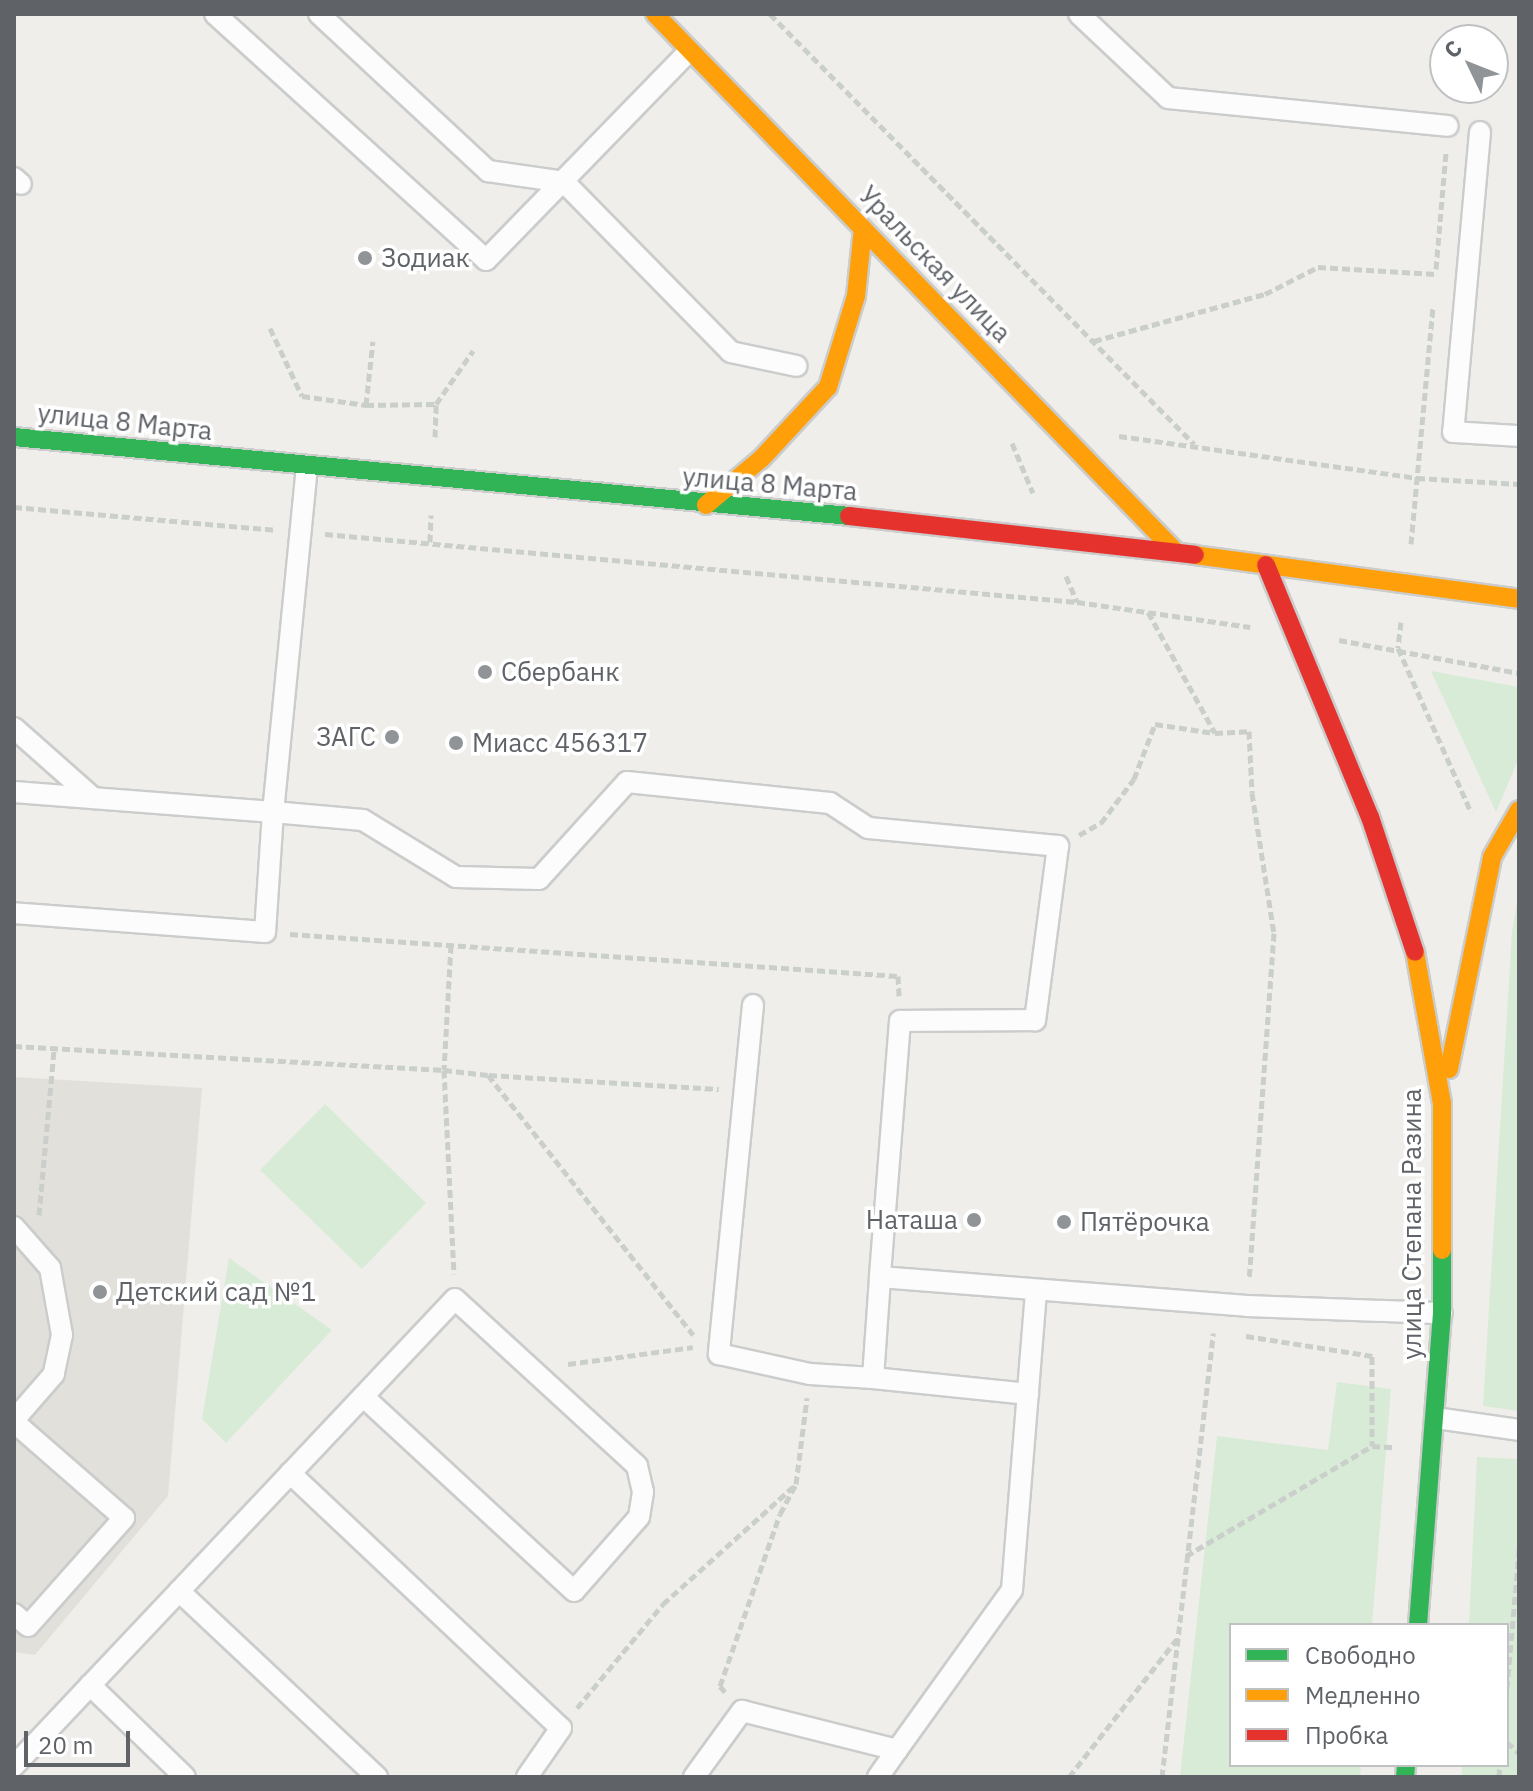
<!DOCTYPE html>
<meta charset="utf-8">
<style>
body{margin:0}
#map{position:relative;width:1533px;height:1791px;overflow:hidden;background:#efeeea;font-family:"IBM Plex Sans",sans-serif}
div>[style]{position:absolute}
.education>*{inset:0;background:#e2e0da}
.green>*{inset:0;background:#d8ebd6}
.path>*{height:5px;margin-top:-2.5px;transform-origin:0;background:repeating-linear-gradient(90deg,#cacfcc 0 8px,transparent 0 12px)}
.roads{filter:drop-shadow(2px 0 #cbcccc) drop-shadow(-2px 0 #cbcccc) drop-shadow(0 2px #cbcccc) drop-shadow(0 -2px #cbcccc)}
.lane>*{height:20px;margin:-10px;padding:0 10px;transform-origin:10px;border-radius:10px;background:#fdfcfc}
.fast>*{height:18px;margin:-9px;padding:0 9px;transform-origin:9px;border-radius:9px;background:#30b455}
.slow>*{height:18px;margin:-9px;padding:0 9px;transform-origin:9px;border-radius:9px;background:#ff9f0a}
.jam>*{height:18px;margin:-9px;padding:0 9px;transform-origin:9px;border-radius:9px;background:#e5322d}
.dots>*{width:22px;height:22px;translate:-50% -50%;box-sizing:border-box;border:4px solid #fff;border-radius:50%}
span{translate:-50% -50%;white-space:nowrap;text-align:center;line-height:1.15;-webkit-text-stroke:7px #fff;paint-order:stroke}
.poi-label{font-size:26px;color:#5f6368}
.left{translate:0 -50%;text-align:left}
.right{translate:-100% -50%;text-align:right}
.street-label{font-size:26px;color:#5f6368}
.frame{position:absolute;inset:0;border:16px solid #5f6368;pointer-events:none}
.legend{position:absolute;left:1229px;top:1623px;width:280px;height:144px;box-sizing:border-box;background:#fff;border:2px solid #bfc1c3;margin:0;padding:10px 14px;list-style:none;font-size:24px;color:#5f6368}
.legend li{display:flex;align-items:center;gap:16px;height:40px}
.legend b{width:40px;border:2px solid #bfc1c3}
.north{position:absolute;left:1429px;top:24px;width:80px;height:80px;box-sizing:border-box;background:#fff;border:2px solid #bfc1c3;border-radius:50%;rotate:313deg;font-size:22px;font-weight:700;line-height:32px;text-align:center;color:#5f6368}
.north::after{content:'';display:block;margin:auto;width:28px;height:36px;background:#919496;clip-path:polygon(50% 0,100% 100%,50% 72%,0 100%)}
.scale{position:absolute;left:24px;top:1731px;width:106px;height:36px;box-sizing:border-box;border:4px solid #5f6368;border-top:0;padding-left:10px;font-size:24px;line-height:28px;white-space:nowrap;color:#5f6368;-webkit-text-stroke:6px #fff;paint-order:stroke}
</style>
<div id="map">
<div class="education">
<i style="clip-path:polygon(14px 1077px,202px 1088px,168px 1496px,35px 1655px,14px 1652px)"></i>
</div>
<div class="green">
<i style="clip-path:polygon(1431px 671px,1519px 687px,1519px 758px,1496px 812px)"></i>
<i style="clip-path:polygon(1519px 891px,1519px 1411px,1483px 1406px,1512px 932px)"></i>
<i style="clip-path:polygon(325px 1104px,426px 1203px,362px 1269px,260px 1170px)"></i>
<i style="clip-path:polygon(229px 1258px,332px 1330px,226px 1443px,202px 1419px)"></i>
<i style="clip-path:polygon(1337px 1382px,1391px 1389px,1372px 1625px,1231px 1625px,1231px 1765px,1361px 1765px,1360px 1777px,1180px 1777px,1217px 1436px,1328px 1450px)"></i>
<i style="clip-path:polygon(1477px 1457px,1519px 1459px,1519px 1777px,1462px 1777px,1462px 1765px,1507px 1765px,1507px 1625px,1469px 1625px)"></i>
</div>
<div class="path">
<i style="left:770px;top:14px;width:604px;rotate:45.4deg"></i>
<i style="left:1436px;top:269px;width:117px;rotate:-85.1deg"></i>
<i style="left:270px;top:328px;width:75px;rotate:64.8deg"></i>
<i style="left:302px;top:396px;width:65px;rotate:8deg"></i>
<i style="left:366px;top:405px;width:70px;rotate:-0.8deg"></i>
<i style="left:1094px;top:341px;width:177px;rotate:-15.4deg"></i>
<i style="left:1265px;top:294px;width:59px;rotate:-27deg"></i>
<i style="left:1318px;top:267px;width:118px;rotate:3.4deg"></i>
<i style="left:366px;top:405px;width:64px;rotate:-83.8deg"></i>
<i style="left:1119px;top:436px;width:301px;rotate:8deg"></i>
<i style="left:1417px;top:478px;width:102px;rotate:3.4deg"></i>
<i style="left:435px;top:437px;width:33px;rotate:-88deg"></i>
<i style="left:436px;top:404px;width:65px;rotate:-55.1deg"></i>
<i style="left:1012px;top:443px;width:54px;rotate:67.2deg"></i>
<i style="left:14px;top:507px;width:262px;rotate:5deg"></i>
<i style="left:325px;top:534px;width:755px;rotate:5.17deg"></i>
<i style="left:1077px;top:602px;width:175px;rotate:8.2deg"></i>
<i style="left:430px;top:542px;width:27px;rotate:-88deg"></i>
<i style="left:1411px;top:544px;width:238px;rotate:-84.7deg"></i>
<i style="left:1066px;top:576px;width:28px;rotate:67deg"></i>
<i style="left:1148px;top:612px;width:138px;rotate:61deg"></i>
<i style="left:1215px;top:733px;width:34px;rotate:-3deg"></i>
<i style="left:1249px;top:731px;width:62px;rotate:87.2deg"></i>
<i style="left:1252px;top:793px;width:142px;rotate:81.1deg"></i>
<i style="left:1274px;top:933px;width:346px;rotate:94.1deg"></i>
<i style="left:1401px;top:622px;width:26px;rotate:97deg"></i>
<i style="left:1398px;top:648px;width:180px;rotate:66deg"></i>
<i style="left:1339px;top:640px;width:183px;rotate:10.4deg"></i>
<i style="left:1079px;top:835px;width:25px;rotate:-29deg"></i>
<i style="left:1101px;top:823px;width:55px;rotate:-53.1deg"></i>
<i style="left:1134px;top:779px;width:59px;rotate:-69.1deg"></i>
<i style="left:1155px;top:724px;width:60px;rotate:8.7deg"></i>
<i style="left:290px;top:934px;width:609px;rotate:3.95deg"></i>
<i style="left:898px;top:976px;width:20px;rotate:87deg"></i>
<i style="left:451px;top:945px;width:125px;rotate:93.2deg"></i>
<i style="left:444px;top:1070px;width:44px;rotate:6.5deg"></i>
<i style="left:488px;top:1075px;width:331px;rotate:51.7deg"></i>
<i style="left:14px;top:1046px;width:431px;rotate:3.2deg"></i>
<i style="left:444px;top:1070px;width:204px;rotate:87.2deg"></i>
<i style="left:489px;top:1075px;width:230px;rotate:3.5deg"></i>
<i style="left:39px;top:1215px;width:167px;rotate:-84.8deg"></i>
<i style="left:1246px;top:1336px;width:128px;rotate:9deg"></i>
<i style="left:1372px;top:1356px;width:90px;rotate:90deg"></i>
<i style="left:568px;top:1364px;width:126px;rotate:-7.7deg"></i>
<i style="left:1186px;top:1556px;width:216px;rotate:-30.6deg"></i>
<i style="left:1372px;top:1446px;width:22px;rotate:3deg"></i>
<i style="left:1507px;top:1688px;width:139px;rotate:-85deg"></i>
<i style="left:725px;top:1692px;width:8px;rotate:-130deg"></i>
<i style="left:720px;top:1686px;width:182px;rotate:-70.8deg"></i>
<i style="left:780px;top:1514px;width:34px;rotate:-62deg"></i>
<i style="left:796px;top:1484px;width:87px;rotate:-82.7deg"></i>
<i style="left:577px;top:1708px;width:135px;rotate:-50.4deg"></i>
<i style="left:663px;top:1604px;width:175px;rotate:-42deg"></i>
<i style="left:1507px;top:1742px;width:16px;rotate:43deg"></i>
<i style="left:1069px;top:1777px;width:175px;rotate:-52deg"></i>
<i style="left:1162px;top:1777px;width:447px;rotate:-83.4deg"></i>
<i style="left:1499px;top:1777px;width:12px;rotate:-85deg"></i>
</div>
<div class="roads">
<div class="lane">
<i style="left:215px;top:14px;width:366px;rotate:42.2deg"></i>
<i style="left:486px;top:260px;width:291px;rotate:-45.8deg"></i>
<i style="left:319px;top:14px;width:231px;rotate:42.9deg"></i>
<i style="left:488px;top:171px;width:77px;rotate:8.2deg"></i>
<i style="left:564px;top:182px;width:238px;rotate:45.5deg"></i>
<i style="left:731px;top:352px;width:67px;rotate:12deg"></i>
<i style="left:1079px;top:14px;width:122px;rotate:43.3deg"></i>
<i style="left:1168px;top:98px;width:281px;rotate:5.7deg"></i>
<i style="left:1480px;top:132px;width:301px;rotate:95.1deg"></i>
<i style="left:1453px;top:432px;width:66px;rotate:3.5deg"></i>
<i style="left:14px;top:178px;width:9px;rotate:41deg"></i>
<i style="left:307px;top:466px;width:348px;rotate:95.6deg"></i>
<i style="left:273px;top:812px;width:90px;rotate:5.1deg"></i>
<i style="left:363px;top:820px;width:109px;rotate:31.5deg"></i>
<i style="left:456px;top:877px;width:83px;rotate:1.4deg"></i>
<i style="left:539px;top:879px;width:131px;rotate:-47.8deg"></i>
<i style="left:627px;top:782px;width:204px;rotate:5.9deg"></i>
<i style="left:830px;top:803px;width:45px;rotate:33.3deg"></i>
<i style="left:868px;top:828px;width:191px;rotate:5.4deg"></i>
<i style="left:1058px;top:846px;width:176px;rotate:97.5deg"></i>
<i style="left:1035px;top:1020px;width:135px;rotate:179.6deg"></i>
<i style="left:900px;top:1021px;width:257px;rotate:94.5deg"></i>
<i style="left:880px;top:1277px;width:368px;rotate:4.5deg"></i>
<i style="left:1247px;top:1306px;width:195px;rotate:2.1deg"></i>
<i style="left:14px;top:728px;width:106px;rotate:41.5deg"></i>
<i style="left:14px;top:792px;width:260px;rotate:4.4deg"></i>
<i style="left:273px;top:812px;width:120px;rotate:93.8deg"></i>
<i style="left:265px;top:932px;width:252px;rotate:-175.7deg"></i>
<i style="left:753px;top:1005px;width:351px;rotate:95.6deg"></i>
<i style="left:719px;top:1354px;width:93px;rotate:12.4deg"></i>
<i style="left:810px;top:1374px;width:63px;rotate:3.6deg"></i>
<i style="left:873px;top:1378px;width:101px;rotate:-86deg"></i>
<i style="left:14px;top:1227px;width:55px;rotate:48.7deg"></i>
<i style="left:50px;top:1268px;width:68px;rotate:79.8deg"></i>
<i style="left:62px;top:1335px;width:40px;rotate:102deg"></i>
<i style="left:54px;top:1374px;width:61px;rotate:131deg"></i>
<i style="left:873px;top:1378px;width:156px;rotate:5.9deg"></i>
<i style="left:1436px;top:1418px;width:84px;rotate:8.2deg"></i>
<i style="left:14px;top:1422px;width:146px;rotate:41.1deg"></i>
<i style="left:124px;top:1518px;width:144px;rotate:131.6deg"></i>
<i style="left:28px;top:1626px;width:18px;rotate:-139deg"></i>
<i style="left:290px;top:1473px;width:372px;rotate:43.3deg"></i>
<i style="left:561px;top:1728px;width:60px;rotate:124.8deg"></i>
<i style="left:179px;top:1591px;width:272px;rotate:43.2deg"></i>
<i style="left:90px;top:1685px;width:132px;rotate:44.1deg"></i>
<i style="left:14px;top:1766px;width:642px;rotate:-46.64deg"></i>
<i style="left:455px;top:1299px;width:247px;rotate:42.5deg"></i>
<i style="left:637px;top:1466px;width:27px;rotate:77deg"></i>
<i style="left:643px;top:1492px;width:25px;rotate:99deg"></i>
<i style="left:639px;top:1517px;width:98px;rotate:131.3deg"></i>
<i style="left:574px;top:1591px;width:287px;rotate:-137.3deg"></i>
<i style="left:694px;top:1777px;width:82px;rotate:-54deg"></i>
<i style="left:742px;top:1711px;width:160px;rotate:14.1deg"></i>
<i style="left:897px;top:1750px;width:197px;rotate:-54.3deg"></i>
<i style="left:1012px;top:1590px;width:301px;rotate:-85.4deg"></i>
<i style="left:878px;top:1777px;width:33px;rotate:-55deg"></i>
</div>
<div class="fast">
<i style="left:14px;top:437px;width:839px;rotate:5.4deg"></i>
<i style="left:1418px;top:1625px;width:313px;rotate:-85.6deg"></i>
<i style="left:1442px;top:1313px;width:63px;rotate:-90deg"></i>
<i style="left:1405px;top:1777px;width:12px;rotate:-85deg"></i>
</div>
<div class="slow">
<i style="left:655px;top:14px;width:749px;rotate:45.92deg"></i>
<i style="left:706px;top:505px;width:73px;rotate:-40deg"></i>
<i style="left:762px;top:458px;width:97px;rotate:-47.1deg"></i>
<i style="left:828px;top:387px;width:95px;rotate:-72.9deg"></i>
<i style="left:856px;top:296px;width:68px;rotate:-84.1deg"></i>
<i style="left:1195px;top:555px;width:327px;rotate:7.7deg"></i>
<i style="left:1415px;top:952px;width:153px;rotate:79.9deg"></i>
<i style="left:1442px;top:1103px;width:147px;rotate:90deg"></i>
<i style="left:1449px;top:1069px;width:216px;rotate:-78.5deg"></i>
<i style="left:1492px;top:857px;width:54px;rotate:-60.1deg"></i>
</div>
<div class="jam">
<i style="left:849px;top:516px;width:348px;rotate:6.4deg"></i>
<i style="left:1266px;top:565px;width:273px;rotate:67.6deg"></i>
<i style="left:1370px;top:817px;width:142px;rotate:71.6deg"></i>
</div>
</div>
<div class="dots">
<i style="left:365px;top:258px;background:#919496"></i>
<i style="left:485px;top:672px;background:#919496"></i>
<i style="left:392px;top:737px;background:#919496"></i>
<i style="left:456px;top:743px;background:#919496"></i>
<i style="left:974px;top:1220px;background:#919496"></i>
<i style="left:1064px;top:1222px;background:#919496"></i>
<i style="left:100px;top:1292px;background:#919496"></i>
</div>
<div class="poi-label">
<span class="left" style="left:381px;top:258px">Зодиак</span>
<span class="left" style="left:501px;top:672px">Сбербанк</span>
<span class="right" style="left:376px;top:737px">ЗАГС</span>
<span class="left" style="left:472px;top:743px">Миасс 456317</span>
<span class="right" style="left:958px;top:1220px">Наташа</span>
<span class="left" style="left:1080px;top:1222px">Пятёрочка</span>
<span class="left" style="left:116px;top:1292px">Детский сад №1</span>
</div>
<div class="street-label">
<span style="left:935px;top:264px;rotate:46deg">Уральская улица</span>
<span style="left:125px;top:422px;rotate:6deg">улица 8 Марта</span>
<span style="left:770px;top:484px;rotate:5deg">улица 8 Марта</span>
<span style="left:1412px;top:1224px;rotate:-90deg">улица Степана Разина</span>
</div>
<div class="frame"></div>
<ul class="legend">
<li><b style="height:10px;background:#30b455"></b>Свободно</li>
<li><b style="height:10px;background:#ff9f0a"></b>Медленно</li>
<li><b style="height:10px;background:#e5322d"></b>Пробка</li>
</ul>
<div class="north">С</div>
<div class="scale">20 m</div>
</div>
